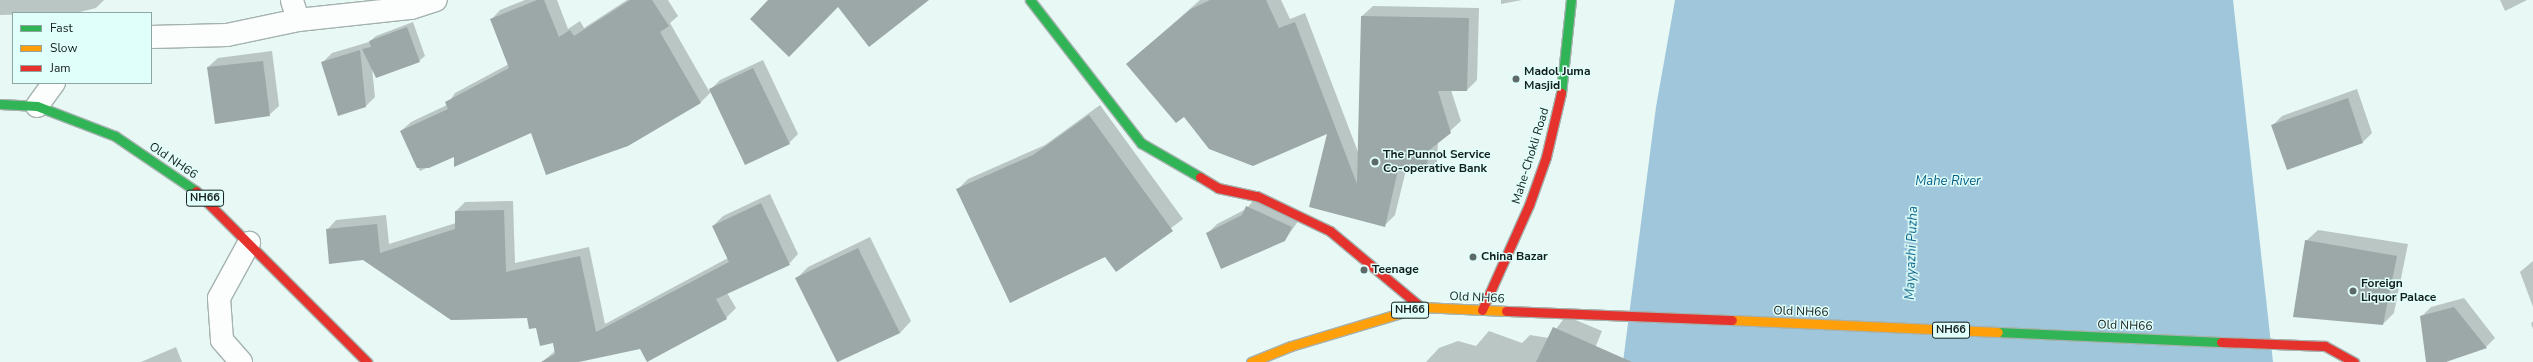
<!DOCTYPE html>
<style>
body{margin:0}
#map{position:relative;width:2533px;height:362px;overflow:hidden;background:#e8f8f5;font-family:"Nunito Sans",sans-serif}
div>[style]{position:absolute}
.water>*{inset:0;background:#9fc6db}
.shadow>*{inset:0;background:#0003}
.building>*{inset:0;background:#9ca8a8}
.roads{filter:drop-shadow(1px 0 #a5b2af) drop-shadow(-1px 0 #a5b2af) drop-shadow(0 1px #a5b2af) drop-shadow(0 -1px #a5b2af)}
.street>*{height:22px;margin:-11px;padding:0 11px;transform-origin:11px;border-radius:11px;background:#fcfefe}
.fast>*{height:9px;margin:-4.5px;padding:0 4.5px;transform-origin:4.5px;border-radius:4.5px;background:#30b455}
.slow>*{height:9px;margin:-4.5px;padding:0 4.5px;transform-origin:4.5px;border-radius:4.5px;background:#ff9f0a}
.jam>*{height:9px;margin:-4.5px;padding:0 4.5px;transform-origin:4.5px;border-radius:4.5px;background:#e5322d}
.dots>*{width:11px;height:11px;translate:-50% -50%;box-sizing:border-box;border:2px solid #e1fffa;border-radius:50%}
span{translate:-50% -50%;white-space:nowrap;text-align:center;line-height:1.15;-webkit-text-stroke:3px #e1fffa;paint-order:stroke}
.shield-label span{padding:1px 3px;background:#e1fffa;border:1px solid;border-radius:3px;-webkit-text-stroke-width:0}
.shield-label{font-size:11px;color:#131e1d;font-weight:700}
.poi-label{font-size:12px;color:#131e1d;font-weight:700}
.left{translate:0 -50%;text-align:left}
.street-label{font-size:12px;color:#131e1d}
.water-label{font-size:13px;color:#005d85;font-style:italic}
.legend{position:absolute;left:12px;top:12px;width:140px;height:72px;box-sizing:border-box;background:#e1fffa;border:1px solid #8fa5a2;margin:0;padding:5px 7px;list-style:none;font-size:12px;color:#131e1d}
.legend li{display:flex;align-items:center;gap:8px;height:20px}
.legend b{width:20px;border:1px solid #8fa5a2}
</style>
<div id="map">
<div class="water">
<i style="clip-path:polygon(1675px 0,2233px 0,2273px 362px,1623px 362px,1656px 107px)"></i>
</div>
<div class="shadow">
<i style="clip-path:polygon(0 0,104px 0,96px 8px,76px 13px,0 15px)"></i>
<i style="clip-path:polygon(525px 0,557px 0,568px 29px,580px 21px,584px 28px,627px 0,668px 0,678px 16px,670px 23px,709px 91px,720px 80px,763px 60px,798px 134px,789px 143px,711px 92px,701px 102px,627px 145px,531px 131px,454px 155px,420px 171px,401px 131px,411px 122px,447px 105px,455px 93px,509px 64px,491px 20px,500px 10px)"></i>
<i style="clip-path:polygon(1200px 0,1281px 0,1290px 19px,1305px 13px,1358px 152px,1362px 16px,1373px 6px,1479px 8px,1477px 80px,1467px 90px,1451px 90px,1461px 121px,1438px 142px,1437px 162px,1426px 172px,1406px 170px,1395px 215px,1384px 226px,1310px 206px,1328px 132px,1184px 115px,1127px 64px)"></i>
<i style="clip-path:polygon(1501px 0,1522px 0,1501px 4px)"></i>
<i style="clip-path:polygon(2500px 0,2527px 0,2505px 11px)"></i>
<i style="clip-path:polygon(413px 22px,425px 56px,419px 61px,372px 68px,375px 97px,365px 107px,323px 62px,332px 53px,369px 42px,376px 36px)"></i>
<i style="clip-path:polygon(272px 51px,279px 106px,269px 115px,208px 67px,218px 58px)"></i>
<i style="clip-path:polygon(2357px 89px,2372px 133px,2363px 142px,2273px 125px,2282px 116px)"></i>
<i style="clip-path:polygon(1100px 105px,1183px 219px,1116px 270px,1106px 256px,957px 190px,968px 179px,1045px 145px)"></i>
<i style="clip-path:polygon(770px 194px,798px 254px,789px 264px,727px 293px,736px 308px,726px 318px,641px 348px,574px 362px,542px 362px,555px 351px,553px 342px,528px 317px,452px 320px,327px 230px,336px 220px,386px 215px,389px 244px,456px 223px,456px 211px,465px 202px,513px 201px,515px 263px,589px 247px,605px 324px,728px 258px,713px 226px,723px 216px)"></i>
<i style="clip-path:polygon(1256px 198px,1301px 217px,1285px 240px,1208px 233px,1217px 224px,1246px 209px)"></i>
<i style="clip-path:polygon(2318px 230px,2408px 244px,2394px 313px,2383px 324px,2306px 241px)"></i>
<i style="clip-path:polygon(870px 237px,911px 321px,900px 333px,838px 362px,797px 278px,808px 267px)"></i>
<i style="clip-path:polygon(2533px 261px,2533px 307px,2520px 272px)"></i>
<i style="clip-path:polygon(2464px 298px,2495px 338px,2486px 347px,2443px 362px,2427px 362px,2421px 317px,2431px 307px)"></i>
<i style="clip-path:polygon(1566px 316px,1602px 331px,1593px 353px,1599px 362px,1426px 362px,1439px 348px,1458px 341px,1476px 346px,1489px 331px,1522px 343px,1530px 335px,1549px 338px)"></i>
<i style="clip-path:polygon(2533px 321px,2533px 329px,2531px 324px)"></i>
<i style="clip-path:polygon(176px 347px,182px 362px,141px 362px)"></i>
</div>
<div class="building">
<i style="clip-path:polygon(537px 0,544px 0,559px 37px,570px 30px,574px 36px,630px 0,652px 0,669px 26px,660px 32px,701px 103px,628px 146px,546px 175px,531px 133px,454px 167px,454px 157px,429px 168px,417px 168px,400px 131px,448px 109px,445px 102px,509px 68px,490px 19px)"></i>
<i style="clip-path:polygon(768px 0,929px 0,869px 47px,838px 7px,789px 57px,750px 19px)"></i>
<i style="clip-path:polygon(1210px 0,1266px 0,1279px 28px,1295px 22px,1357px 184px,1361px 16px,1469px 18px,1467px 91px,1438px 91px,1451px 133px,1428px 151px,1427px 173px,1398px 170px,1385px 227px,1309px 207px,1327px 134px,1253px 166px,1209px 149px,1184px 117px,1176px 123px,1126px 64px,1191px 9px)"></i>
<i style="clip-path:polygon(407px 27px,420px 62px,376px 78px,362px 49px,371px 47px,369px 41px)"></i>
<i style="clip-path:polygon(360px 50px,366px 107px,338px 116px,321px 62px)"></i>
<i style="clip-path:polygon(263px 61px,270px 116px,215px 124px,207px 67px)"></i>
<i style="clip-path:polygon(753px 68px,790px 144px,745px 165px,709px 89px)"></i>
<i style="clip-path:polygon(2348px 98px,2363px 143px,2287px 170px,2271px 125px)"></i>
<i style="clip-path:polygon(1089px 115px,1173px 231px,1116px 272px,1105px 257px,1010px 303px,956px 189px,1033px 155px)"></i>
<i style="clip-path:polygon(761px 203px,790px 265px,716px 299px,727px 319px,647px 362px,640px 349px,579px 362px,541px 362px,555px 354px,553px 343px,540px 346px,536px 328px,529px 329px,527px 318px,451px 320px,363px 260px,329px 264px,326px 229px,377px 224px,380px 253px,455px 229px,455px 211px,504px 210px,506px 272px,580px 256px,596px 332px,729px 262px,712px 226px)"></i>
<i style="clip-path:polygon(1246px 206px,1292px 227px,1285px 241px,1221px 269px,1206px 233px,1242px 215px)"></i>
<i style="clip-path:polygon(2305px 240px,2397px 256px,2383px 325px,2293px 317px)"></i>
<i style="clip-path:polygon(858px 248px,900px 333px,837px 362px,795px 278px)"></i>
<i style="clip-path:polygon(2454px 307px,2487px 348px,2446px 362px,2426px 362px,2420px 316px)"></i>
<i style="clip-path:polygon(1553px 327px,1632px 362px,1536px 362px)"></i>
</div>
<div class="roads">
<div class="street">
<i style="left:298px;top:20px;width:114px;rotate:-6.1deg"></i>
<i style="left:411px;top:8px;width:26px;rotate:-18deg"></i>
<i style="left:151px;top:37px;width:76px;rotate:-1.5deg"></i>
<i style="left:227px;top:35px;width:73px;rotate:-11.9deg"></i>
<i style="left:298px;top:20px;width:21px;rotate:-107deg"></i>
<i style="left:37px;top:106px;width:29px;rotate:-54deg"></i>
<i style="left:241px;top:362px;width:29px;rotate:-131deg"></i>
<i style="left:222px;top:340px;width:42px;rotate:-94.1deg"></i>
<i style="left:219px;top:298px;width:63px;rotate:-61.4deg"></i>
</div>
<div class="fast">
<i style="left:1030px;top:0;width:181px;rotate:52.2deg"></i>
<i style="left:1141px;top:143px;width:68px;rotate:30deg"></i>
<i style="left:1561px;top:93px;width:94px;rotate:-83.9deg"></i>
<i style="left:0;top:104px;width:37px;rotate:3deg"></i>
<i style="left:37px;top:106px;width:84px;rotate:21deg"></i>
<i style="left:115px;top:136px;width:98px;rotate:34.2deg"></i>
<i style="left:1998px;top:332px;width:223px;rotate:2.6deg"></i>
</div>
<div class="slow">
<i style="left:1732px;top:320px;width:266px;rotate:2.6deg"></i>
<i style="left:1251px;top:362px;width:43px;rotate:-21.8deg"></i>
<i style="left:1291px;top:346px;width:136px;rotate:-16.7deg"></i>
<i style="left:1421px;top:307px;width:85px;rotate:2.7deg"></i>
</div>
<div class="jam">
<i style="left:1200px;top:177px;width:21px;rotate:31deg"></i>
<i style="left:1218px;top:188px;width:40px;rotate:12deg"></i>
<i style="left:1257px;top:196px;width:81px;rotate:25.6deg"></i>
<i style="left:1330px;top:231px;width:119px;rotate:39.9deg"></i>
<i style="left:196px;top:191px;width:242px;rotate:45deg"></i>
<i style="left:1482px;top:310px;width:115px;rotate:-65.9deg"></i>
<i style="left:1529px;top:205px;width:51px;rotate:-70.5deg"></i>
<i style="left:1546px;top:157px;width:66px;rotate:-76.8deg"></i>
<i style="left:1506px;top:311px;width:226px;rotate:2.3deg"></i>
<i style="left:2221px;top:342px;width:104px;rotate:2.2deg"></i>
<i style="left:2325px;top:346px;width:33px;rotate:29deg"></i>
</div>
</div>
<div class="dots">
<i style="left:1516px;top:79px;background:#5e6a69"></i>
<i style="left:1375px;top:162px;background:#5e6a69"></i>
<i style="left:1473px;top:257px;background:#5e6a69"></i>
<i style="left:1364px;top:270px;background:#5e6a69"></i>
<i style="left:2353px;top:291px;background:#5e6a69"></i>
</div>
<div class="shield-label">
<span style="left:205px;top:198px">NH66</span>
<span style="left:1410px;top:310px">NH66</span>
<span style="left:1951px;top:330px">NH66</span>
</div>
<div class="poi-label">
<span class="left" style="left:1524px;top:79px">Madol Juma<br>Masjid</span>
<span class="left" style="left:1383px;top:162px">The Punnol Service<br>Co-operative Bank</span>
<span class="left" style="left:1481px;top:257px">China Bazar</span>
<span class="left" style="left:1372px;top:270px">Teenage</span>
<span class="left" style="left:2361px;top:291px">Foreign<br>Liquor Palace</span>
</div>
<div class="street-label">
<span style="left:1531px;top:156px;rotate:-73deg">Mahe-Chokli Road</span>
<span style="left:173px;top:161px;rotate:34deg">Old NH66</span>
<span style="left:1477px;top:298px;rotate:3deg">Old NH66</span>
<span style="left:1801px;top:312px;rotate:2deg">Old NH66</span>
<span style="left:2125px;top:326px;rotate:2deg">Old NH66</span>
</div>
<div class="water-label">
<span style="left:1948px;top:181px">Mahe River</span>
<span style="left:1912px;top:253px;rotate:-88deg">Mayyazhi Puzha</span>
</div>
<ul class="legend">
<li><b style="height:5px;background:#30b455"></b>Fast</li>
<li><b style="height:5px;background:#ff9f0a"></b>Slow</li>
<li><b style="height:5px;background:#e5322d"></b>Jam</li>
</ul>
</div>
